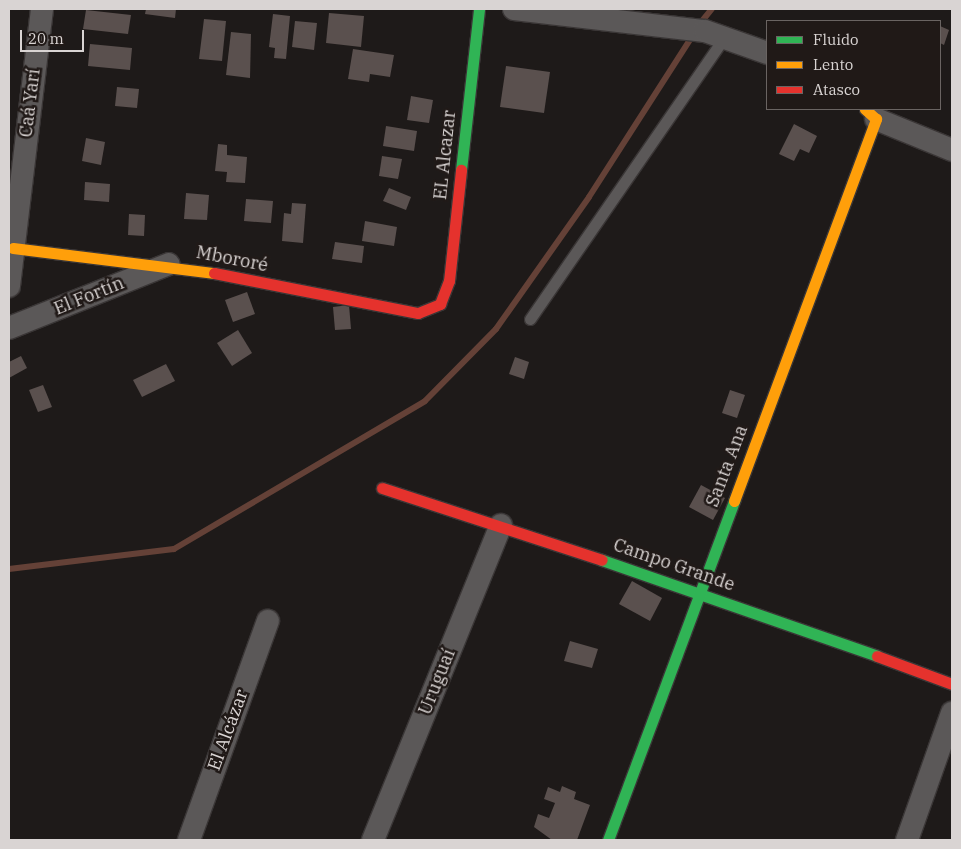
<!DOCTYPE html>
<meta charset="utf-8">
<style>
body{margin:0}
#map{position:relative;width:961px;height:849px;overflow:hidden;background:#1e1a19;font-family:"IBM Plex Serif",serif}
div>[style]{position:absolute}
.stream>*{height:6px;margin:-3px;padding:0 3px;transform-origin:3px;border-radius:3px;background:#644137}
.building>*{inset:0;background:#5a504e}
.roads{filter:drop-shadow(1px 0 #3a3636) drop-shadow(-1px 0 #3a3636) drop-shadow(0 1px #3a3636) drop-shadow(0 -1px #3a3636)}
.lane>*{height:11px;margin:-5.5px;padding:0 5.5px;transform-origin:5.5px;border-radius:5.5px;background:#5b5858}
.street>*{height:22px;margin:-11px;padding:0 11px;transform-origin:11px;border-radius:11px;background:#5b5858}
.fast>*{height:11px;margin:-5.5px;padding:0 5.5px;transform-origin:5.5px;border-radius:5.5px;background:#30b455}
.slow>*{height:11px;margin:-5.5px;padding:0 5.5px;transform-origin:5.5px;border-radius:5.5px;background:#ff9f0a}
.jam>*{height:11px;margin:-5.5px;padding:0 5.5px;transform-origin:5.5px;border-radius:5.5px;background:#e5322d}
span{translate:-50% -50%;white-space:nowrap;text-align:center;line-height:1.15;-webkit-text-stroke:5px #201917;paint-order:stroke}
.street-label{font-size:18px;color:#d9d4d3}
.frame{position:absolute;inset:0;border:10px solid #d9d4d3;pointer-events:none}
.legend{position:absolute;left:766px;top:20px;width:175px;height:90px;box-sizing:border-box;background:#201917;border:1px solid #6a6462;margin:0;padding:6px 9px;list-style:none;font-size:15px;color:#d9d4d3}
.legend li{display:flex;align-items:center;gap:10px;height:25px}
.legend b{width:25px;border:1px solid #6a6462}
.scale{position:absolute;left:20px;top:30px;width:64px;height:22px;box-sizing:border-box;border:2px solid #d9d4d3;border-top:0;padding-left:6px;font-size:15px;line-height:18px;white-space:nowrap;color:#d9d4d3;-webkit-text-stroke:4px #201917;paint-order:stroke}
</style>
<div id="map">
<div class="stream">
<i style="left:698px;top:26px;width:22px;rotate:-51deg"></i>
<i style="left:9px;top:569px;width:166px;rotate:-6.9deg"></i>
<i style="left:174px;top:549px;width:291px;rotate:-30.5deg"></i>
<i style="left:425px;top:401px;width:101px;rotate:-45.4deg"></i>
<i style="left:496px;top:329px;width:161px;rotate:-54.8deg"></i>
<i style="left:589px;top:197px;width:193px;rotate:-57.3deg"></i>
</div>
<div class="building">
<i style="clip-path:polygon(146px 9px,176px 9px,175px 18px,145px 14px)"></i>
<i style="clip-path:polygon(86px 10px,131px 15px,128px 34px,83px 29px)"></i>
<i style="clip-path:polygon(329px 13px,364px 16px,361px 47px,326px 43px)"></i>
<i style="clip-path:polygon(273px 14px,290px 16px,286px 59px,274px 58px,275px 48px,269px 47px)"></i>
<i style="clip-path:polygon(204px 19px,226px 21px,222px 61px,199px 59px)"></i>
<i style="clip-path:polygon(295px 21px,317px 23px,314px 50px,292px 47px)"></i>
<i style="clip-path:polygon(940px 26px,949px 30px,944px 45px,940px 43px)"></i>
<i style="clip-path:polygon(231px 32px,251px 34px,250px 78px,226px 75px)"></i>
<i style="clip-path:polygon(90px 44px,132px 48px,130px 70px,88px 66px)"></i>
<i style="clip-path:polygon(353px 49px,394px 55px,390px 77px,370px 74px,369px 82px,348px 79px)"></i>
<i style="clip-path:polygon(506px 66px,550px 72px,544px 113px,500px 107px)"></i>
<i style="clip-path:polygon(117px 87px,139px 89px,137px 108px,115px 106px)"></i>
<i style="clip-path:polygon(411px 96px,433px 100px,429px 123px,407px 120px)"></i>
<i style="clip-path:polygon(794px 124px,817px 136px,809px 153px,800px 149px,794px 161px,779px 154px)"></i>
<i style="clip-path:polygon(386px 126px,417px 131px,414px 151px,383px 146px)"></i>
<i style="clip-path:polygon(86px 138px,105px 142px,101px 165px,82px 161px)"></i>
<i style="clip-path:polygon(218px 144px,227px 145px,227px 155px,247px 157px,245px 183px,226px 182px,227px 172px,215px 171px)"></i>
<i style="clip-path:polygon(382px 156px,402px 159px,398px 179px,379px 176px)"></i>
<i style="clip-path:polygon(85px 182px,110px 184px,109px 202px,84px 200px)"></i>
<i style="clip-path:polygon(389px 188px,411px 197px,406px 210px,383px 201px)"></i>
<i style="clip-path:polygon(186px 193px,209px 195px,207px 220px,184px 219px)"></i>
<i style="clip-path:polygon(246px 199px,273px 201px,271px 223px,244px 221px)"></i>
<i style="clip-path:polygon(292px 203px,306px 204px,303px 243px,282px 241px,284px 213px,291px 214px)"></i>
<i style="clip-path:polygon(129px 214px,145px 215px,144px 236px,128px 235px)"></i>
<i style="clip-path:polygon(365px 221px,397px 227px,394px 246px,362px 241px)"></i>
<i style="clip-path:polygon(335px 242px,364px 246px,362px 263px,332px 259px)"></i>
<i style="clip-path:polygon(247px 292px,255px 314px,233px 322px,225px 300px)"></i>
<i style="clip-path:polygon(349px 305px,351px 329px,335px 330px,333px 307px)"></i>
<i style="clip-path:polygon(238px 330px,252px 353px,232px 366px,217px 343px)"></i>
<i style="clip-path:polygon(21px 356px,27px 368px,9px 378px,9px 362px)"></i>
<i style="clip-path:polygon(515px 357px,529px 362px,524px 379px,509px 374px)"></i>
<i style="clip-path:polygon(166px 364px,175px 381px,142px 397px,133px 380px)"></i>
<i style="clip-path:polygon(43px 385px,52px 407px,38px 412px,29px 390px)"></i>
<i style="clip-path:polygon(730px 390px,745px 395px,737px 418px,722px 413px)"></i>
<i style="clip-path:polygon(701px 485px,725px 498px,713px 520px,689px 507px)"></i>
<i style="clip-path:polygon(632px 581px,662px 598px,650px 621px,619px 604px)"></i>
<i style="clip-path:polygon(570px 641px,598px 649px,592px 668px,564px 661px)"></i>
<i style="clip-path:polygon(562px 786px,576px 792px,574px 799px,590px 805px,577px 840px,552px 840px,534px 827px,538px 814px,549px 818px,555px 803px,544px 799px,548px 787px,560px 792px)"></i>
</div>
<div class="roads">
<div class="lane">
<i style="left:530px;top:319px;width:341px;rotate:-55.4deg"></i>
</div>
<div class="street">
<i style="left:514px;top:9px;width:192px;rotate:6.6deg"></i>
<i style="left:705px;top:31px;width:66px;rotate:19.5deg"></i>
<i style="left:876px;top:119px;width:82px;rotate:22.2deg"></i>
<i style="left:9px;top:286px;width:279px;rotate:-83.2deg"></i>
<i style="left:9px;top:328px;width:172px;rotate:-21.8deg"></i>
<i style="left:189px;top:840px;width:233px;rotate:-70.2deg"></i>
<i style="left:373px;top:840px;width:340px;rotate:-67.9deg"></i>
<i style="left:907px;top:840px;width:135px;rotate:-70.5deg"></i>
</div>
<div class="fast">
<i style="left:461px;top:170px;width:162px;rotate:-83.6deg"></i>
<i style="left:602px;top:560px;width:291px;rotate:19.2deg"></i>
<i style="left:608px;top:840px;width:362px;rotate:-69.6deg"></i>
</div>
<div class="slow">
<i style="left:13px;top:248px;width:203px;rotate:7.1deg"></i>
<i style="left:734px;top:501px;width:408px;rotate:-69.6deg"></i>
<i style="left:876px;top:119px;width:15px;rotate:-138deg"></i>
</div>
<div class="jam">
<i style="left:214px;top:273px;width:208px;rotate:11.1deg"></i>
<i style="left:418px;top:313px;width:24px;rotate:-22deg"></i>
<i style="left:440px;top:304px;width:25px;rotate:-69deg"></i>
<i style="left:449px;top:281px;width:112px;rotate:-83.8deg"></i>
<i style="left:382px;top:488px;width:231px;rotate:18.1deg"></i>
<i style="left:877px;top:656px;width:80px;rotate:20.5deg"></i>
</div>
</div>
<div class="street-label">
<span style="left:30px;top:103px;rotate:-83deg">Caá Yarí</span>
<span style="left:445px;top:155px;rotate:-84deg">EL Alcazar</span>
<span style="left:232px;top:259px;rotate:11deg">Mbororé</span>
<span style="left:89px;top:296px;rotate:-22deg">El Fortín</span>
<span style="left:727px;top:466px;rotate:-69deg">Santa Ana</span>
<span style="left:674px;top:565px;rotate:19deg">Campo Grande</span>
<span style="left:437px;top:682px;rotate:-68deg">Uruguaí</span>
<span style="left:228px;top:730px;rotate:-70deg">El Alcázar</span>
</div>
<div class="frame"></div>
<ul class="legend">
<li><b style="height:6px;background:#30b455"></b>Fluido</li>
<li><b style="height:6px;background:#ff9f0a"></b>Lento</li>
<li><b style="height:6px;background:#e5322d"></b>Atasco</li>
</ul>
<div class="scale">20 m</div>
</div>
